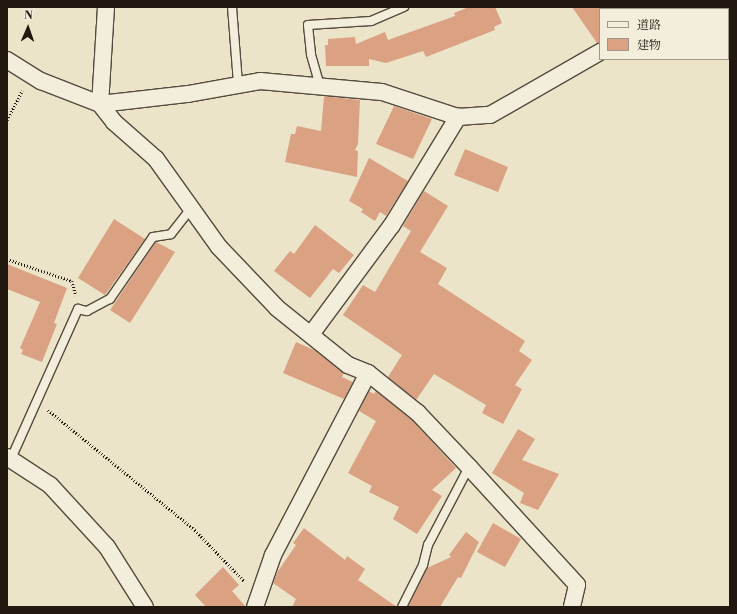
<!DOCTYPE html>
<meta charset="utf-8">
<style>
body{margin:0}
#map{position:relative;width:737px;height:614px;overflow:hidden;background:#ece4c9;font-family:"Libre Bodoni","Noto Serif JP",serif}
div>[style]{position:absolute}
.building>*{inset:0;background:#dba183}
.path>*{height:2.5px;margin-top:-1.25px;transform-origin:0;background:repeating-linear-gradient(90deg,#21180f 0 1px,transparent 0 3px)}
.roads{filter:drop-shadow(1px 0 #544b3e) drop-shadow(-1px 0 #544b3e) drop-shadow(0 1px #544b3e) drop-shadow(0 -1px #544b3e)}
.lane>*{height:8px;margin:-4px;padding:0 4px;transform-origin:4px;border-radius:4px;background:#f3eddc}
.street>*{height:16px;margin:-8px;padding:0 8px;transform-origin:8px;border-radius:8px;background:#f3eddc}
span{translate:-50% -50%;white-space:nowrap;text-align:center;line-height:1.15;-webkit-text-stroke:3px #f3eddc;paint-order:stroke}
.frame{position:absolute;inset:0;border:8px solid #21180f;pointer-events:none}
.legend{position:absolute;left:599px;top:8px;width:130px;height:52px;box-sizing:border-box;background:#f3eddc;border:1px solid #9f988a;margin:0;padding:5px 7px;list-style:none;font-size:12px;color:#21180f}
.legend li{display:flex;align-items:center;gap:8px;height:20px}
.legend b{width:20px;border:1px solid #9f988a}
.north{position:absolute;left:8px;top:8px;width:40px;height:40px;-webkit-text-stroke:3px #f3eddc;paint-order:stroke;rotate:2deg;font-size:11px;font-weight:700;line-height:16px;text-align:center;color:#21180f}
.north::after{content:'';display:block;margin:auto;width:14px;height:18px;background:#21180f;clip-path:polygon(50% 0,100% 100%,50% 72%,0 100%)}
</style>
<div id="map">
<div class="building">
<i style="clip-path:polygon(469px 7px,495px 7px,502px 23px,494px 27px,495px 30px,426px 57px,423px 51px,386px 63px,369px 59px,369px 66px,326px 66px,325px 45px,328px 45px,328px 39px,355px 37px,356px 44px,385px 32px,388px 40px,455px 16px,454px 13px)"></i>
<i style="clip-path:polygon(572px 7px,600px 7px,600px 43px,597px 43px)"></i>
<i style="clip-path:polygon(324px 96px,360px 100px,358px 144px,355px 150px,358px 151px,357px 177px,285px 162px,291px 134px,295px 134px,297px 126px,321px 131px)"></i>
<i style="clip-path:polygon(394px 106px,432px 119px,413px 159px,376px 144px)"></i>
<i style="clip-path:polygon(465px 149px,508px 167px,498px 192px,454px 175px)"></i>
<i style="clip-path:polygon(369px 158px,408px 181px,386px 216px,380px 212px,375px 221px,361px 212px,363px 209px,349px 201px)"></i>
<i style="clip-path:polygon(424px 191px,448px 206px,420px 252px,447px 268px,438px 284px,525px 341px,519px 351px,532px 360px,515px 385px,522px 389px,503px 424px,482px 413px,486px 405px,434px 374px,416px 400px,388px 377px,402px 355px,343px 315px,363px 285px,375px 292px,411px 231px,403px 226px)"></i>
<i style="clip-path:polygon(114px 219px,145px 239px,105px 295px,78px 278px)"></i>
<i style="clip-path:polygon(315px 225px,354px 255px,339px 273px,333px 269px,310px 298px,274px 271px,290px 251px,294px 254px)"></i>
<i style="clip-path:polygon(156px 242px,175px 252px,130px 323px,110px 310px)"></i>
<i style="clip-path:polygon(7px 264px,67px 288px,54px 323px,57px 324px,42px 362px,21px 354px,23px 350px,20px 348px,40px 302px,7px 289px)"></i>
<i style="clip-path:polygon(296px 342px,314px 350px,344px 373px,342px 377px,353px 382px,344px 399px,283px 373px)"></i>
<i style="clip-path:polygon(369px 391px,374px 394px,376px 391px,412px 420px,456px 468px,432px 490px,442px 496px,417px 534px,393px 519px,399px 507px,369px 492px,372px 486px,348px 473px,376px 421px,359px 411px)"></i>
<i style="clip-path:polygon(518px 429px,535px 439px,522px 460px,559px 474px,538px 510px,520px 503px,524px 493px,492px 473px)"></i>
<i style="clip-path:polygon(493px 523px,521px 539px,505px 567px,477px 552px)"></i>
<i style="clip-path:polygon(304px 528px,345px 560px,347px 556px,365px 569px,358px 580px,397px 607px,292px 607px,296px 599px,273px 583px,278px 571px,296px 545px,293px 543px)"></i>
<i style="clip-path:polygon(466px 532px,479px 542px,461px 578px,458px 577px,440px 607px,408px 607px,427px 568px,451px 557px,449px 555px)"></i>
<i style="clip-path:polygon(223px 567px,239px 585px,232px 591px,246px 607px,206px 607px,195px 595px)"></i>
</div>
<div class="path">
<i style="left:602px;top:7px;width:3px;rotate:45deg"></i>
<i style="left:7px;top:120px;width:33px;rotate:-63deg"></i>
<i style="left:7px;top:259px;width:69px;rotate:18.7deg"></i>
<i style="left:72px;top:281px;width:15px;rotate:74deg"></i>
<i style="left:48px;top:410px;width:190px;rotate:39.2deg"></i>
<i style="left:195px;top:530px;width:71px;rotate:46.1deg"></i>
</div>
<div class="roads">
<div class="lane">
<i style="left:232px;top:7px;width:77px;rotate:85.5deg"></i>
<i style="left:320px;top:86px;width:33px;rotate:-106deg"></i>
<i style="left:311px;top:54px;width:29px;rotate:-96deg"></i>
<i style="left:308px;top:25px;width:63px;rotate:-3.6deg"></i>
<i style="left:371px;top:21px;width:36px;rotate:-23deg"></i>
<i style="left:10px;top:461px;width:167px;rotate:-65.9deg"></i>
<i style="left:78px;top:309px;width:9px;rotate:13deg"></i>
<i style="left:87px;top:311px;width:26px;rotate:-28deg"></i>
<i style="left:110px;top:299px;width:75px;rotate:-55.3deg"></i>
<i style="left:153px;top:237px;width:18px;rotate:-9deg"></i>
<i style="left:171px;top:234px;width:34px;rotate:-52deg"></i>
<i style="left:402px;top:607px;width:47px;rotate:-63.4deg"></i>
<i style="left:423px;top:565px;width:21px;rotate:-76deg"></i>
<i style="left:428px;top:545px;width:88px;rotate:-62.3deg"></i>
</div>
<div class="street">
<i style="left:106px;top:7px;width:97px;rotate:93.5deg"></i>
<i style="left:100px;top:104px;width:23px;rotate:52deg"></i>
<i style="left:114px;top:122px;width:56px;rotate:41.4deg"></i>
<i style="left:156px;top:159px;width:108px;rotate:54.4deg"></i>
<i style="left:219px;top:247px;width:84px;rotate:46.4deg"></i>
<i style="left:277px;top:308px;width:91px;rotate:38.8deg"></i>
<i style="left:348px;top:365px;width:22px;rotate:22deg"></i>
<i style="left:368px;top:373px;width:64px;rotate:38.7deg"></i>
<i style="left:418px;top:413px;width:74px;rotate:46.6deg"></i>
<i style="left:469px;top:467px;width:160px;rotate:47.5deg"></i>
<i style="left:577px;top:585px;width:23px;rotate:103deg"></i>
<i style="left:705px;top:9px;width:7px;rotate:-16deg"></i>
<i style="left:7px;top:60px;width:40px;rotate:32deg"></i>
<i style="left:41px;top:81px;width:63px;rotate:21.3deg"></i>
<i style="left:100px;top:104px;width:89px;rotate:-6.5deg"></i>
<i style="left:188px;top:94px;width:73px;rotate:-10.2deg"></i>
<i style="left:260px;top:81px;width:122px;rotate:5.2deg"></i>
<i style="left:382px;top:92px;width:80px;rotate:18.2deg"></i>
<i style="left:458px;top:117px;width:32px;rotate:-4deg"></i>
<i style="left:490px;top:115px;width:127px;rotate:-29.8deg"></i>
<i style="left:312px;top:333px;width:134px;rotate:-53.5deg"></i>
<i style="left:392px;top:225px;width:127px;rotate:-58.6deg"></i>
<i style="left:7px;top:457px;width:51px;rotate:33.1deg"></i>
<i style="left:50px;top:485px;width:84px;rotate:47.4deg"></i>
<i style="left:107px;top:547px;width:71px;rotate:57.7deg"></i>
<i style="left:255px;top:607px;width:55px;rotate:-70.9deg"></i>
<i style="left:273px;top:555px;width:205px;rotate:-62.4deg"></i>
</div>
</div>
<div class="frame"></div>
<ul class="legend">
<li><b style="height:5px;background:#f3eddc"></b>道路</li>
<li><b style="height:11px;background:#dba183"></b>建物</li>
</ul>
<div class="north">N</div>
</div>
